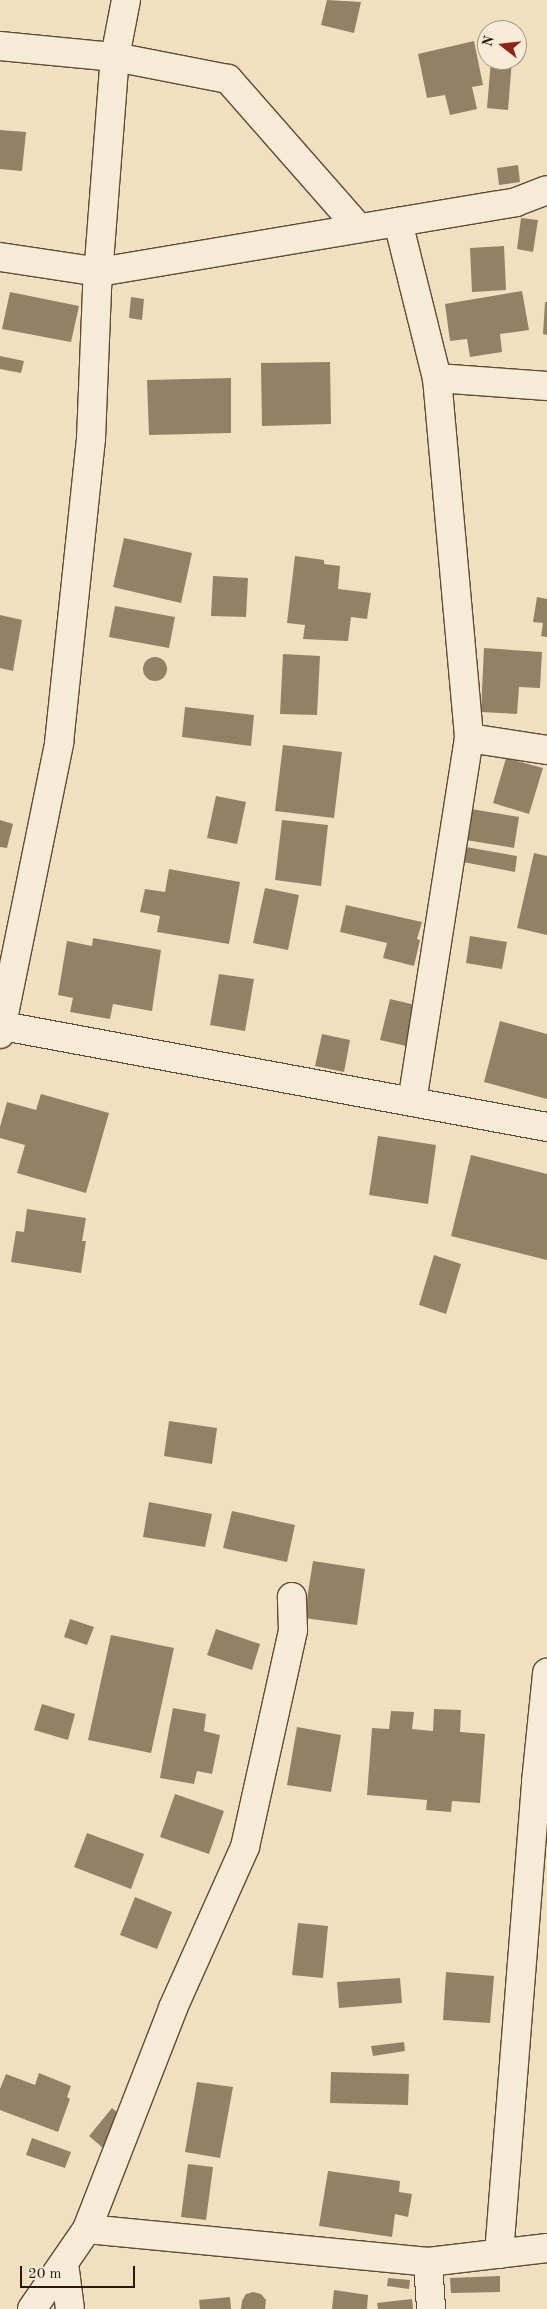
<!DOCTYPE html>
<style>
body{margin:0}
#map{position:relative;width:547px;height:2309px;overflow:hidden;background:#f1e0c0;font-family:"Old Standard TT",serif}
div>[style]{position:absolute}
.building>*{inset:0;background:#938067}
.round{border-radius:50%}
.roads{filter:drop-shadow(1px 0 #5e4a35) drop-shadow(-1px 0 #5e4a35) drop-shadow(0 1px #5e4a35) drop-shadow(0 -1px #5e4a35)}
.street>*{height:28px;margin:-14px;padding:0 14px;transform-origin:14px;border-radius:14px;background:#f6ebd6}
span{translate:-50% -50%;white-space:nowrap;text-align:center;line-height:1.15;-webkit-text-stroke:4.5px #f6ebd6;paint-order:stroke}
.north{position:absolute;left:477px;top:20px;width:50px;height:50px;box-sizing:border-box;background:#f6ebd6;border:1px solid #a69783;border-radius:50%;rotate:286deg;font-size:14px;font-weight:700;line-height:20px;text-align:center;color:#2d1807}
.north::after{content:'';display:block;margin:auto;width:18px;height:22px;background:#8f2418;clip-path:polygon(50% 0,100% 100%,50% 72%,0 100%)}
.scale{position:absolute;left:20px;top:2266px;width:115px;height:22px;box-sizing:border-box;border:2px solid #2d1807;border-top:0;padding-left:6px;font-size:15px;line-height:18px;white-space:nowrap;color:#2d1807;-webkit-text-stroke:4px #f6ebd6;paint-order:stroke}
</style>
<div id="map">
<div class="building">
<i style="clip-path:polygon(327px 0,361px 2px,354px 33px,321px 25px)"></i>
<i style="clip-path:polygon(474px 41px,483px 85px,472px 87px,477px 109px,450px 115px,445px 95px,427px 98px,418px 54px)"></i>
<i style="clip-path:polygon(491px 60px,512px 60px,508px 110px,487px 108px)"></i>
<i style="clip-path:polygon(0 130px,26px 132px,22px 171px,0 169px)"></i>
<i style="clip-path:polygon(518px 165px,520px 182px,499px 185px,497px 168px)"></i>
<i style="clip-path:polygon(521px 218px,538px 220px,533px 252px,517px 249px)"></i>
<i style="clip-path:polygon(504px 246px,506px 290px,472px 292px,470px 248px)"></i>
<i style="clip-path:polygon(522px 291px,529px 330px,500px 334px,502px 352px,470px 357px,467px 339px,450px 341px,445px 304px)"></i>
<i style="clip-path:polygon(10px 292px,79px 306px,71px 342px,2px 329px)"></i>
<i style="clip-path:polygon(131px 297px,144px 299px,142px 320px,129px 318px)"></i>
<i style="clip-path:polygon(545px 302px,547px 302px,547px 335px,543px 334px)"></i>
<i style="clip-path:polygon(0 356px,24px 361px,21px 373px,0 369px)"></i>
<i style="clip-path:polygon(330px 362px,331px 424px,262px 426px,261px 363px)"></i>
<i style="clip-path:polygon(231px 378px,231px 433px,149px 435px,147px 380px)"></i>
<i style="clip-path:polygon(124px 538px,192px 553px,181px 603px,113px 587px)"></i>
<i style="clip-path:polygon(295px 556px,324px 560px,324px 564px,340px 566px,338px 589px,371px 593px,367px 619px,351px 617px,348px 641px,303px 639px,305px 625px,287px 623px)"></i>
<i style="clip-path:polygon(213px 576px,248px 578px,246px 617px,211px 616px)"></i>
<i style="clip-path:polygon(537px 597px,547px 599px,547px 637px,541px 636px,543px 623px,533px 622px)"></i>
<i style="clip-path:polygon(115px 606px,175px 617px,169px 648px,109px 637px)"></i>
<i style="clip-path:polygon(0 615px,22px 620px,13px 671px,0 668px)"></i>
<i style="clip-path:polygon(484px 648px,542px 652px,540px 688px,519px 687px,517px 714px,481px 712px)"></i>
<i style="clip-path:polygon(283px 654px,320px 656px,317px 715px,280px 714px)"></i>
<i class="round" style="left:143px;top:657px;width:24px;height:24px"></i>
<i style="clip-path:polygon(185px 707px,254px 715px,251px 746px,182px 737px)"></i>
<i style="clip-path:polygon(283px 745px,342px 752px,334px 818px,275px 811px)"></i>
<i style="clip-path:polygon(506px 758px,543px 768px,529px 814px,493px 803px)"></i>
<i style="clip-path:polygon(216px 796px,246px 802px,237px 844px,207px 838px)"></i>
<i style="clip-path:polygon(471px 809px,519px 817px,514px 848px,466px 840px)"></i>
<i style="clip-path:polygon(0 820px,13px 824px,7px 848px,0 847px)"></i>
<i style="clip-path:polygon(282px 820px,328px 825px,321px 886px,275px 880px)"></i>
<i style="clip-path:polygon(466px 847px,517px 856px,515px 872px,463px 862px)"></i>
<i style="clip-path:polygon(534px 853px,547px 856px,547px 935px,517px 928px)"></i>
<i style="clip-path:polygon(169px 869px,240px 882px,229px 944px,157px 932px,160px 916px,140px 912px,145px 889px,165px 892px)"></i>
<i style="clip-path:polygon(265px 888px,299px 895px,288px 950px,253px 943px)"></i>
<i style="clip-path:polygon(346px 905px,422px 922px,417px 939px,420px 940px,414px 966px,383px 958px,387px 943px,340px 932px)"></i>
<i style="clip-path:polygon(470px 936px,507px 942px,502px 969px,466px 963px)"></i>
<i style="clip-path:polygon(93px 938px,161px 950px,152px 1011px,113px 1004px,110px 1019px,70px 1012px,73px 998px,58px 995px,67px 941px,92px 946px)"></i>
<i style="clip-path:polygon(219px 974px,254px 979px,245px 1031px,210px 1025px)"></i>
<i style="clip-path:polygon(390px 999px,424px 1007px,415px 1048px,380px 1040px)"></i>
<i style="clip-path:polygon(500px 1021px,547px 1034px,547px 1099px,484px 1082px)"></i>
<i style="clip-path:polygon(322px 1034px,350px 1040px,344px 1072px,315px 1066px)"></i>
<i style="clip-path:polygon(41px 1094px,109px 1113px,86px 1193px,17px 1173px,25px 1145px,0 1138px,0 1127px,7px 1102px,36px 1110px)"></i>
<i style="clip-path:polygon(378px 1136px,436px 1145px,428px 1204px,369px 1195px)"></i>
<i style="clip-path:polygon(471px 1155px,547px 1174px,547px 1260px,451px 1236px)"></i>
<i style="clip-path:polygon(27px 1209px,86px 1218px,82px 1241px,86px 1241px,81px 1273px,11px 1262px,16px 1231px,24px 1232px)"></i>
<i style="clip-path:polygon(434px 1255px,461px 1264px,446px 1314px,419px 1305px)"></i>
<i style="clip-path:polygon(169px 1421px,217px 1428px,212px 1464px,164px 1456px)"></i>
<i style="clip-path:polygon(149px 1502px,212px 1514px,205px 1547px,143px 1537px)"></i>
<i style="clip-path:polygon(232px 1511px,295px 1525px,287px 1562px,223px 1548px)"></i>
<i style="clip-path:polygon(313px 1561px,365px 1569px,357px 1625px,304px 1618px)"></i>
<i style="clip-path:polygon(70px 1619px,94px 1627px,87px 1645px,64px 1637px)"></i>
<i style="clip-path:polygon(216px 1629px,260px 1644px,252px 1670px,207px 1655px)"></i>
<i style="clip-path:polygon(111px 1635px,174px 1648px,151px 1753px,88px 1740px)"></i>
<i style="clip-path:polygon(42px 1704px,75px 1714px,68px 1740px,34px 1730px)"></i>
<i style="clip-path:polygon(173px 1708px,206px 1714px,204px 1731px,220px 1735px,212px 1774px,197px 1771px,194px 1784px,160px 1778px)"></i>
<i style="clip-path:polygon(434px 1709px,461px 1710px,460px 1732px,485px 1734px,480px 1803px,452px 1801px,451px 1812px,426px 1810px,427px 1800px,367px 1795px,372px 1728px,389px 1729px,391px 1711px,414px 1712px,412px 1729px,433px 1731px)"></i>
<i style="clip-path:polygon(297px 1727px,341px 1735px,331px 1792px,287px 1785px)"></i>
<i style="clip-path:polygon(175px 1794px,224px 1811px,209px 1854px,160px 1837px)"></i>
<i style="clip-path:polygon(87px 1833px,144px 1854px,131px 1889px,74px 1867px)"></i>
<i style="clip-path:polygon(135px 1897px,172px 1912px,157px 1949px,120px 1935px)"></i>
<i style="clip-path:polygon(298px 1923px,328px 1926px,323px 1978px,292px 1975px)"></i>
<i style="clip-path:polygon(446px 1972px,494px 1976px,490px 2023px,443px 2020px)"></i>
<i style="clip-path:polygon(400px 1978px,402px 2003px,339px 2008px,337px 1982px)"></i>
<i style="clip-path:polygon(404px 2042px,405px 2051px,373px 2056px,371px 2046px)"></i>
<i style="clip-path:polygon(331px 2072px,409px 2074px,408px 2105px,330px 2103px)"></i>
<i style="clip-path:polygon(39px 2073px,71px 2086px,67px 2097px,70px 2099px,58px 2132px,0 2110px,0 2089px,6px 2074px,35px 2085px)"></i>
<i style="clip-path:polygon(197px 2082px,233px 2087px,220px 2158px,185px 2152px)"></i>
<i style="clip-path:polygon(112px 2108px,125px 2119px,103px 2148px,89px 2136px)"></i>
<i style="clip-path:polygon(32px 2138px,71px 2152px,65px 2168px,26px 2155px)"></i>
<i style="clip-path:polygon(188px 2164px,213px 2167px,206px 2220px,181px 2217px)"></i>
<i style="clip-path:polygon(328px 2171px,400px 2181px,399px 2192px,412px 2194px,408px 2217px,395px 2214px,392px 2237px,319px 2226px)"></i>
<i style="clip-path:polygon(500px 2276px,500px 2292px,451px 2293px,450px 2278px)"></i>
<i style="clip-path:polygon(388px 2278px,410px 2280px,409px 2289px,387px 2286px)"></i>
<i style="clip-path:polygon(334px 2290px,368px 2295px,367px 2309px,332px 2309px)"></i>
<i style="clip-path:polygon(253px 2292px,261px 2294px,266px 2300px,265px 2309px,241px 2309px,242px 2301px,246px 2294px)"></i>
<i style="clip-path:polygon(230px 2297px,231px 2309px,200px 2309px,199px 2300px)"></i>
<i style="clip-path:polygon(412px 2299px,413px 2309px,378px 2309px,377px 2303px)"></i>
</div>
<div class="roads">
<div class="street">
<i style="left:0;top:46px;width:116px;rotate:5.5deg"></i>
<i style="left:115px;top:57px;width:115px;rotate:11deg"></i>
<i style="left:228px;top:79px;width:198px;rotate:48.7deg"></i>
<i style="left:398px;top:222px;width:161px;rotate:76deg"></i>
<i style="left:437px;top:378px;width:361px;rotate:84.9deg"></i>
<i style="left:469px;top:738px;width:368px;rotate:98.9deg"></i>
<i style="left:0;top:257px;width:100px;rotate:8.6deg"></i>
<i style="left:99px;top:272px;width:423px;rotate:-9.5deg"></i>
<i style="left:516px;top:202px;width:33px;rotate:-21deg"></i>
<i style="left:437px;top:378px;width:110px;rotate:4.2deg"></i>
<i style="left:469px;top:738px;width:79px;rotate:8.7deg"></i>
<i style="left:3px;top:1026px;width:553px;rotate:10.52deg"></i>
<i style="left:0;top:1034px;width:297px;rotate:-78.5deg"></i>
<i style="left:59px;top:743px;width:306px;rotate:-84deg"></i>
<i style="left:91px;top:439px;width:150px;rotate:-87.7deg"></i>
<i style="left:97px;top:289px;width:233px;rotate:-85.6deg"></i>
<i style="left:115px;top:57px;width:58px;rotate:-79.1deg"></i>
<i style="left:87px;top:2229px;width:343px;rotate:5.5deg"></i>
<i style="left:428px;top:2262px;width:120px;rotate:-6.7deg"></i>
<i style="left:499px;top:2254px;width:473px;rotate:-85.5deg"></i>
<i style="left:536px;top:1782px;width:110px;rotate:-84.2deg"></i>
<i style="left:428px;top:2262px;width:47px;rotate:86.3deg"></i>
<i style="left:64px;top:2263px;width:46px;rotate:82.6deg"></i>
<i style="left:32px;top:2309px;width:97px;rotate:-55.5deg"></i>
<i style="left:87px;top:2229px;width:237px;rotate:-68.7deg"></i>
<i style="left:173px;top:2008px;width:176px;rotate:-65.9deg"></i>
<i style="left:245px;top:1847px;width:222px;rotate:-77.5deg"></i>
<i style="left:293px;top:1630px;width:33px;rotate:-92deg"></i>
</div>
</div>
<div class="north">N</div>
<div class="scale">20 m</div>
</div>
